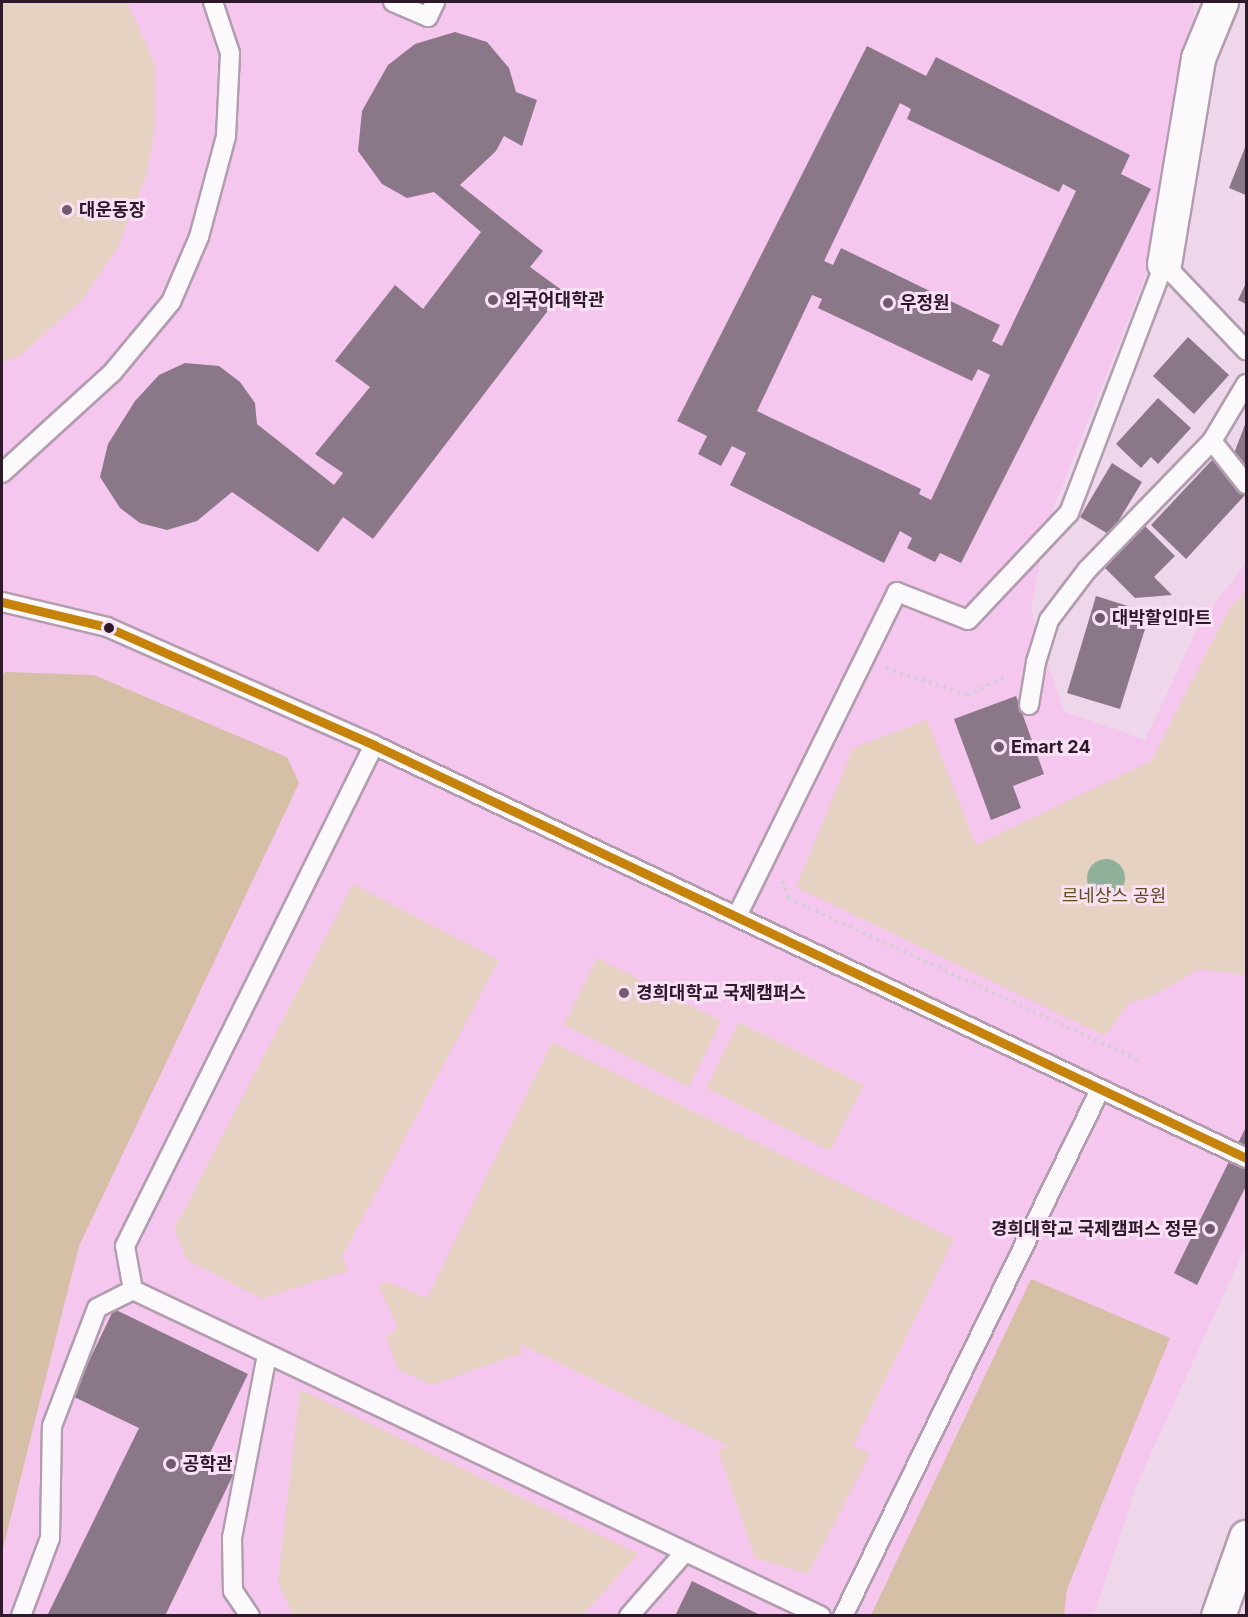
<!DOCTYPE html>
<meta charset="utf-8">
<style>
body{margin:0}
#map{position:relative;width:1248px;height:1617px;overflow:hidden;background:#eed6eb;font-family:Inter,"Noto Sans KR",sans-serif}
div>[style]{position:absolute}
.built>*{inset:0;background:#f5c7ee}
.green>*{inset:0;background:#e5d2c3}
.forest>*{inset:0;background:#d5bfa6}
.water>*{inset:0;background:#90b099}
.round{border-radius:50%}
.building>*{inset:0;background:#8a7788}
.path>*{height:4px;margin-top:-2px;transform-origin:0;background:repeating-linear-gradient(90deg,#d5ced4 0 3px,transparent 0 7.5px)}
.roads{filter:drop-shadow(2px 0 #b29daf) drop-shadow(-2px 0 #b29daf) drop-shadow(0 2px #b29daf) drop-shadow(0 -2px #b29daf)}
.lane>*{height:18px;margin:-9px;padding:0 9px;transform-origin:9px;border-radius:9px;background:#fcf9fc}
.street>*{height:33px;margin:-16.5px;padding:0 16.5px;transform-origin:16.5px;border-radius:16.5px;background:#fcf9fc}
.secondary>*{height:33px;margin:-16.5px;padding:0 16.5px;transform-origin:16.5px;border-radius:16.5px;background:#fcf9fc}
.bus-1>*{height:9px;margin:-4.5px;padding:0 4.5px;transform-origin:4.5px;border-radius:4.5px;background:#c5830b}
.dots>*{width:16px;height:16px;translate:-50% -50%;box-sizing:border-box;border:3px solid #f9e1f5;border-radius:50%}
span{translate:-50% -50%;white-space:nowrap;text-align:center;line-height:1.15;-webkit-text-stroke:6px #f9e1f5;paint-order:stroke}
.poi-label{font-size:18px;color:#2e192b;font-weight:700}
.left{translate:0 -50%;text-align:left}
.right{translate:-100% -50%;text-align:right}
.park-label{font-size:18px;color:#5b4c1c}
.frame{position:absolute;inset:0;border:3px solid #2e192b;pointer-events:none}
</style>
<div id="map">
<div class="built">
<i style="clip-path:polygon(2px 2px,1193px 2px,1197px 49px,1145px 277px,1047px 525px,1031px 610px,1063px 711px,1145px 740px,1200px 623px,1246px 563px,1246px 1246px,1136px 1486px,1094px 1615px,2px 1616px)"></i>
</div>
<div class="green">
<i style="clip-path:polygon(2px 2px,127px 2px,155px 64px,155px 127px,147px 173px,118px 247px,83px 299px,20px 356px,2px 362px)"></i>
<i style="clip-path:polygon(1246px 591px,1246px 975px,1198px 969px,1163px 991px,1128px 1004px,1105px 1036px,796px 887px,853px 748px,927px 720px,976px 845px,1151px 761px,1228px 610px)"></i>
<i style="clip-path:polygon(353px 884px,499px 960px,342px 1257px,348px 1271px,262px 1299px,187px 1260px,174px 1229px)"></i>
<i style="clip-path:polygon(597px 958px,721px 1021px,689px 1087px,564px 1025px)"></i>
<i style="clip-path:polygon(739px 1022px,864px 1085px,830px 1151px,706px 1088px)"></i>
<i style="clip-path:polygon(552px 1042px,954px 1239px,853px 1446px,870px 1454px,808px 1574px,755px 1558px,718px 1450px,728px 1446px,520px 1344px,522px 1353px,432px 1385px,399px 1370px,386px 1337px,398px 1328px,379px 1286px,385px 1281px,427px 1298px)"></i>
<i style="clip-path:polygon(300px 1390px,301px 1390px,638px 1554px,583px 1615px,293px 1615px,278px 1582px)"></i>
</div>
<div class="forest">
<i style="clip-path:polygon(6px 672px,94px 675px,287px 757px,299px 783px,79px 1246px,2px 1552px,2px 674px)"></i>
<i style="clip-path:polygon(1031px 1279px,1170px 1338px,1067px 1589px,1064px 1615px,871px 1615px)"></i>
</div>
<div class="water">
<i class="round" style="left:1087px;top:859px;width:38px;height:38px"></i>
</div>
<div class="building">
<i style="clip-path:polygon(455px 32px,487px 42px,509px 68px,516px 92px,537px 100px,522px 146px,504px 136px,496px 151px,460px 185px,543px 251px,530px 267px,563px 291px,373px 539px,343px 517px,318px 552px,232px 492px,197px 521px,167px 530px,140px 523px,120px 508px,100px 477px,108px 444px,135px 401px,159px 375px,185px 363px,219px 366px,240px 382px,255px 403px,257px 424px,334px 485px,343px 473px,315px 454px,370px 387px,335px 361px,395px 285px,423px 309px,481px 232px,434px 192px,407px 198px,382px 184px,358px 151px,362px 111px,388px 65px,415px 44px)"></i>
<i style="clip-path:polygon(evenodd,867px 46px,926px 76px,936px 57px,1130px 155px,1121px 174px,1151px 189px,961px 563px,940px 553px,935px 562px,907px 548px,912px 538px,900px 531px,884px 563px,730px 485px,746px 453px,732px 446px,721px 466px,698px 454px,707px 436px,677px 421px,867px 46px,900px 103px,911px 109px,907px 119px,1059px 192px,1063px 184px,1076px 191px,1002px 346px,992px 341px,1000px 325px,841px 248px,833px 265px,824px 261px,900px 103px,867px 46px,812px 295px,822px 299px,818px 308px,972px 381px,978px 369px,990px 375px,931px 500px,919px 494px,921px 489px,757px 411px,812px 295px)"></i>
<i style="clip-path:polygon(1246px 145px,1246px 195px,1229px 188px)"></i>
<i style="clip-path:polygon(1246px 283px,1246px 304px,1238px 300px)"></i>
<i style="clip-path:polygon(1188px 337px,1229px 375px,1194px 414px,1153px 376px)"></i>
<i style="clip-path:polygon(1158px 398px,1191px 428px,1158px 464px,1151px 457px,1141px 468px,1116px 444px)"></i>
<i style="clip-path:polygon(1246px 422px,1246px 478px,1233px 456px)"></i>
<i style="clip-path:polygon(1212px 460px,1246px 494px,1186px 559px,1151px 525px)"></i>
<i style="clip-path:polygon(1112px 463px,1142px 482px,1110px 535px,1080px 517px)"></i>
<i style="clip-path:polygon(1143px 524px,1175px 556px,1154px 577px,1172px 595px,1135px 598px,1102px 565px)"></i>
<i style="clip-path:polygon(1096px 596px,1150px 613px,1120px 709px,1067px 693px)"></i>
<i style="clip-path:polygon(1016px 696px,1044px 774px,1013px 786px,1021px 808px,991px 820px,954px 719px)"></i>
<i style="clip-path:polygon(1246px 1127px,1246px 1186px,1197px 1285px,1174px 1273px)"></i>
<i style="clip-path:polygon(114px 1309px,248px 1374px,208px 1457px,235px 1471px,165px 1616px,47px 1616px,139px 1428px,72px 1396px)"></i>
<i style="clip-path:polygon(692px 1581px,762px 1616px,675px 1616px)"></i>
</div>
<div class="path">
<i style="left:886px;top:668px;width:85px;rotate:18.4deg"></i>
<i style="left:967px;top:695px;width:45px;rotate:-24.9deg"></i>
<i style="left:783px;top:881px;width:18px;rotate:74deg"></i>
<i style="left:788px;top:898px;width:387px;rotate:24.8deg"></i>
</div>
<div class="roads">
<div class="lane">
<i style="left:393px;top:2px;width:38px;rotate:23deg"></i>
<i style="left:428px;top:17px;width:17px;rotate:-65deg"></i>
<i style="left:1246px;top:384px;width:66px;rotate:120.8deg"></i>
<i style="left:1212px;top:441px;width:55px;rotate:51.7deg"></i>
<i style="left:2px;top:473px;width:149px;rotate:-42.3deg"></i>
<i style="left:112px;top:373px;width:92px;rotate:-50.3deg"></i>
<i style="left:171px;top:302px;width:71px;rotate:-66.7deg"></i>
<i style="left:199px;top:237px;width:105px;rotate:-75deg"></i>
<i style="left:226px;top:136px;width:83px;rotate:-87.2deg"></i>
<i style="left:230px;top:53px;width:54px;rotate:-108.4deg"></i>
<i style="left:2px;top:602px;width:108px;rotate:13.4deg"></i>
<i style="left:107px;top:627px;width:292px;rotate:23.8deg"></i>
<i style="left:374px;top:745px;width:965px;rotate:25.34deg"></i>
<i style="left:1029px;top:705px;width:44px;rotate:-80.8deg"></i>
<i style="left:1036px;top:662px;width:44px;rotate:-72.8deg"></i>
<i style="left:1049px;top:620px;width:63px;rotate:-52.8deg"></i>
<i style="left:1087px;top:570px;width:180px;rotate:-45.9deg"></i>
<i style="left:374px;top:745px;width:559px;rotate:116.43deg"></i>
<i style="left:125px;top:1246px;width:45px;rotate:79.7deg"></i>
<i style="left:133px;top:1290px;width:761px;rotate:25.35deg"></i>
<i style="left:737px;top:916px;width:361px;rotate:-63.7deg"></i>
<i style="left:897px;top:592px;width:76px;rotate:21.5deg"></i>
<i style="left:968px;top:620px;width:147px;rotate:-46.7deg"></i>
<i style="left:1069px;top:513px;width:267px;rotate:-69.1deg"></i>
<i style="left:1164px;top:264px;width:119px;rotate:46.4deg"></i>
<i style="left:21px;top:1616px;width:83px;rotate:-69.6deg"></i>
<i style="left:50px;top:1538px;width:112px;rotate:-89deg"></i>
<i style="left:52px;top:1426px;width:126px;rotate:-69.1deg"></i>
<i style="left:97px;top:1308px;width:40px;rotate:-26.6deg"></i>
<i style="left:250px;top:1616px;width:30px;rotate:-124deg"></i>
<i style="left:233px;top:1591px;width:53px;rotate:-91.1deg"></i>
<i style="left:232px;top:1538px;width:186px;rotate:-79.2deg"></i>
<i style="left:629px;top:1616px;width:85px;rotate:-48.8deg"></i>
<i style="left:843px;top:1616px;width:585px;rotate:-63.96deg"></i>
</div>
<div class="street">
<i style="left:1164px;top:264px;width:209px;rotate:-80.6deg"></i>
<i style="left:1198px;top:58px;width:61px;rotate:-67.7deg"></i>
</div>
<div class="secondary">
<i style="left:1218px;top:1616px;width:84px;rotate:-70.5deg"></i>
</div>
</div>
<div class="bus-1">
<i style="left:2px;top:602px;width:108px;rotate:13.4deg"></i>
<i style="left:107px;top:627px;width:292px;rotate:23.8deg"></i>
<i style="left:374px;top:745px;width:965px;rotate:25.34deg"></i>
</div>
<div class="dots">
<i style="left:67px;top:210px;background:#715b6e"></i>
<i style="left:493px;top:300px;background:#715b6e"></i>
<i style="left:888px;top:303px;background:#715b6e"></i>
<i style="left:1100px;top:618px;background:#715b6e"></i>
<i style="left:109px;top:628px;background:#2e192b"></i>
<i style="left:999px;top:747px;background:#715b6e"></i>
<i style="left:624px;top:993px;background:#715b6e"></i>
<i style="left:1210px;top:1229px;background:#715b6e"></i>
<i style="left:171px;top:1464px;background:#715b6e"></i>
</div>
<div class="poi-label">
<span class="left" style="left:79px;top:210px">대운동장</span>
<span class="left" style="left:505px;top:300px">외국어대학관</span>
<span class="left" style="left:900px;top:303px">우정원</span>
<span class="left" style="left:1112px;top:618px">대박할인마트</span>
<span class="left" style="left:1011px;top:747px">Emart 24</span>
<span class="left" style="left:636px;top:993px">경희대학교 국제캠퍼스</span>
<span class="right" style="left:1198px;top:1229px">경희대학교 국제캠퍼스 정문</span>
<span class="left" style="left:183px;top:1464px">공학관</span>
</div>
<div class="park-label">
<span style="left:1114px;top:896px">르네상스 공원</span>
</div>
<div class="frame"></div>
</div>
